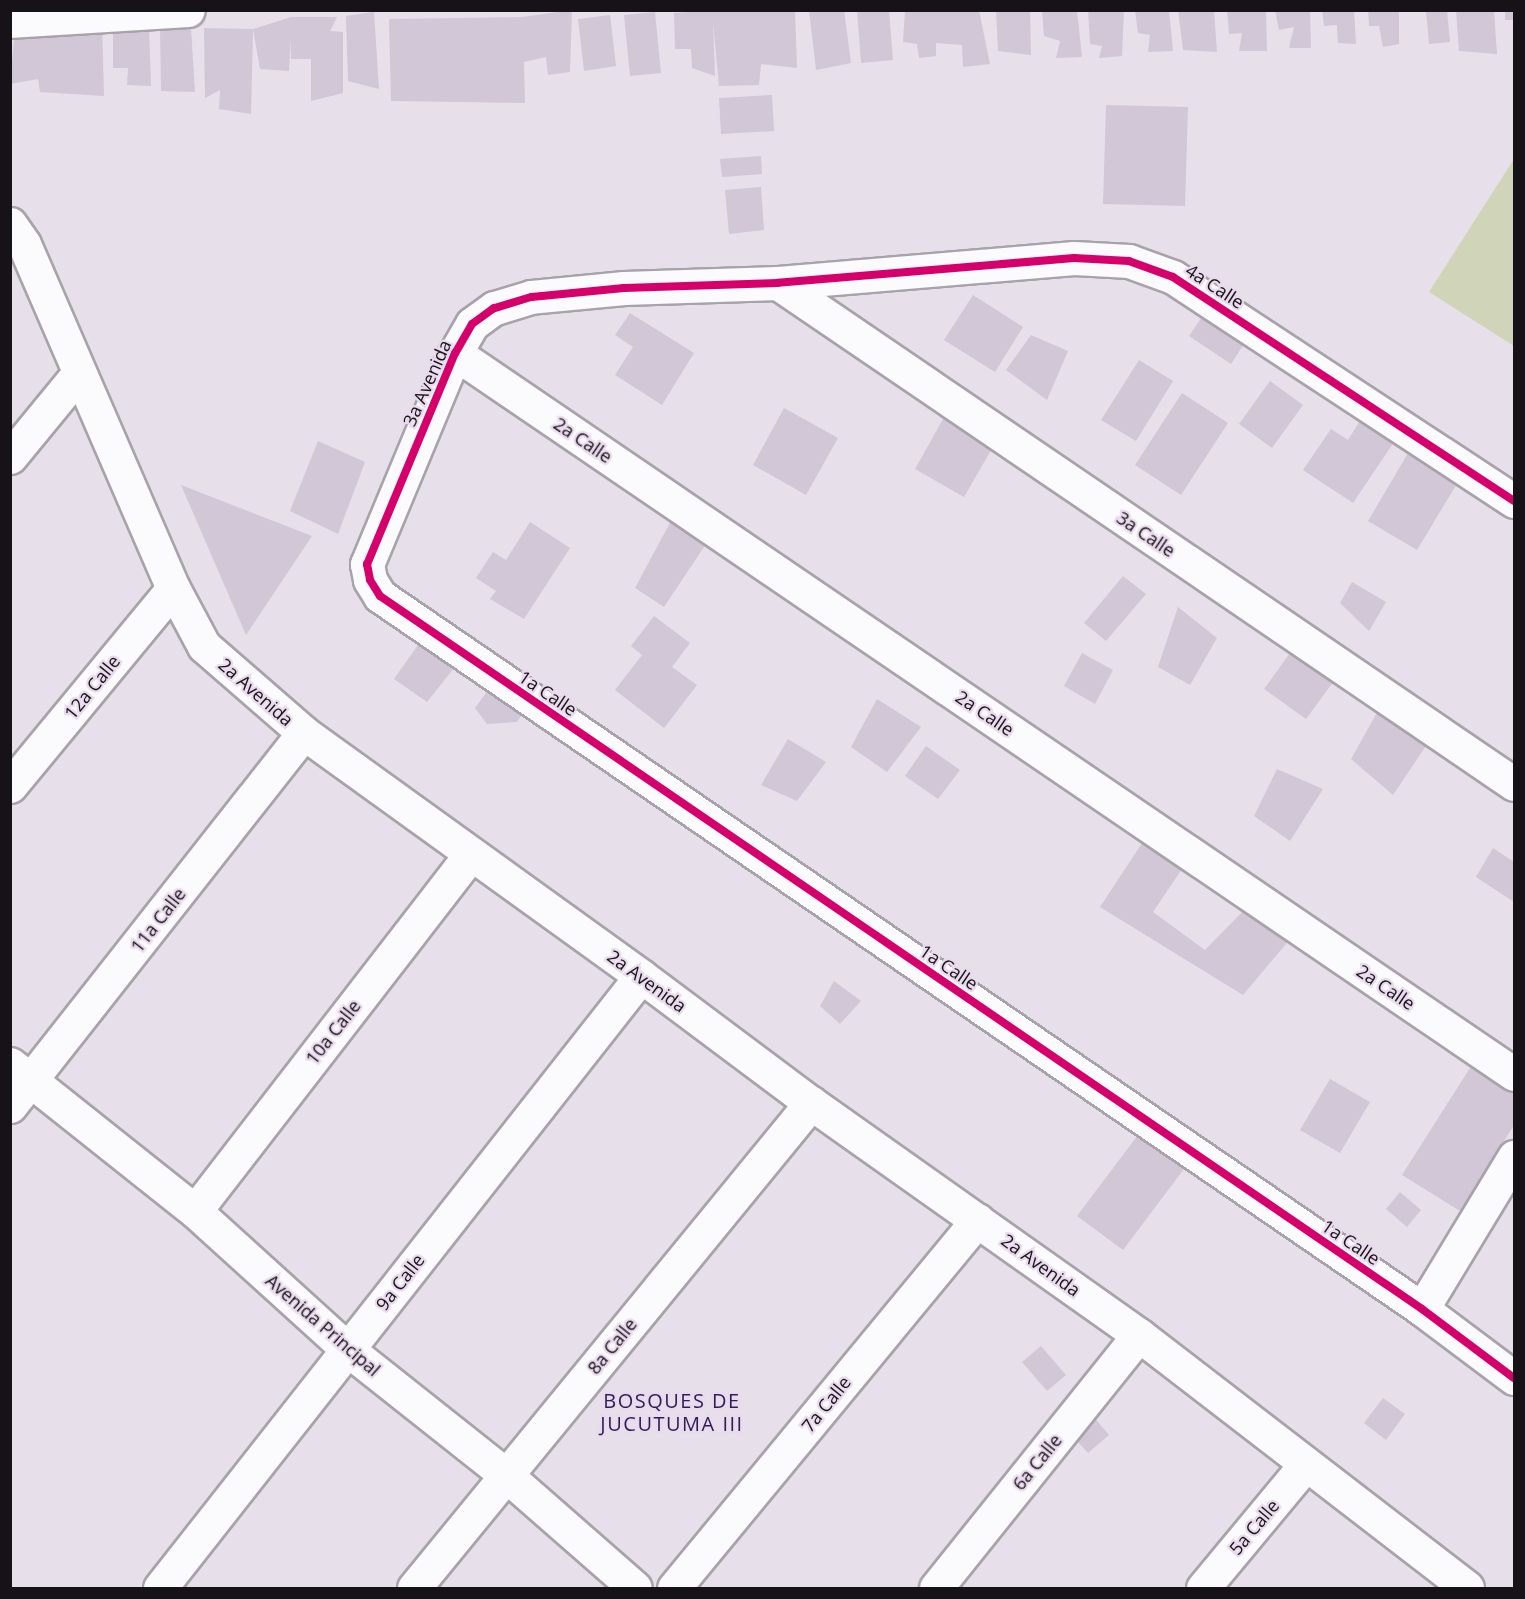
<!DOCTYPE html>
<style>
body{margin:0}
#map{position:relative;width:1525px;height:1599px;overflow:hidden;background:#e7dfe9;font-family:"Open Sans",sans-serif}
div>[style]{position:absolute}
.green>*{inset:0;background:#d0d5b9}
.building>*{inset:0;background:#d2c7d6}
.roads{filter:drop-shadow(2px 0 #a8a2aa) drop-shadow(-2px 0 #a8a2aa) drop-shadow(0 2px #a8a2aa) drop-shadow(0 -2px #a8a2aa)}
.minor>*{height:33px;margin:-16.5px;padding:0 16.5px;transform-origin:16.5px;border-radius:16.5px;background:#fbfafc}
.cycleway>*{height:8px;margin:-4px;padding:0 4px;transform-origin:4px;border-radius:4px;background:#d6006c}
span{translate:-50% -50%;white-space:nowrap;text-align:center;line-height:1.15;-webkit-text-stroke:4.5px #e9dbed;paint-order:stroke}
.street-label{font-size:18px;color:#171218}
.neighbourhood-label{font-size:20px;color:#2d1d57;letter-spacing:1.5px}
.frame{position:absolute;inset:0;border:12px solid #171218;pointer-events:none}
</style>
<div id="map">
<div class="green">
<i style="clip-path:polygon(1514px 159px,1514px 346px,1429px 292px)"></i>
</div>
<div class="building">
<i style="clip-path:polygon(572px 10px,570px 72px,548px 75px,546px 57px,524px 62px,525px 103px,391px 101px,389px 19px,522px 17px)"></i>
<i style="clip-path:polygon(722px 10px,795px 10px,797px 68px,761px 64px,759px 85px,719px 86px,713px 22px,715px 76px,692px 68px,691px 49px,675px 49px,674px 13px)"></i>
<i style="clip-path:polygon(809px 10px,844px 10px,851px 63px,816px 70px)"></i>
<i style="clip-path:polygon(857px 10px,889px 10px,893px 60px,861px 63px)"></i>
<i style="clip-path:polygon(905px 10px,979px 10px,990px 64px,963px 67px,962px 45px,936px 43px,936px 56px,919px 58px,917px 44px,903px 42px)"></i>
<i style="clip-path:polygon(996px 10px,1030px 10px,1031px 55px,998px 51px)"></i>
<i style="clip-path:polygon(1042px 10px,1077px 10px,1082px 57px,1056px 58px,1060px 41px,1044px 36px)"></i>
<i style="clip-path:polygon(1088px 10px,1124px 10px,1122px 56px,1099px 58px,1102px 46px,1090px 44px)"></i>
<i style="clip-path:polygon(1135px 10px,1169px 10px,1173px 51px,1148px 52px,1150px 35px,1138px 33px)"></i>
<i style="clip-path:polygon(1178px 10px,1214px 10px,1217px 52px,1183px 50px)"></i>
<i style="clip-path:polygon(1227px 10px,1266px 10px,1267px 51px,1239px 51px,1242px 33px,1229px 34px)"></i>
<i style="clip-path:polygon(1275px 10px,1310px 10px,1311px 48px,1289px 48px,1294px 27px,1279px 30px)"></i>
<i style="clip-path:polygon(1322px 10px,1354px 10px,1356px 44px,1338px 43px,1337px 25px,1324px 26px)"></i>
<i style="clip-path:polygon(1368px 10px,1399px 10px,1399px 44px,1383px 47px,1379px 26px,1369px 26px)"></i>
<i style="clip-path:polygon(1426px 10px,1447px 10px,1450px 42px,1429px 44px)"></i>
<i style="clip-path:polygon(1456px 10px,1494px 10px,1497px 54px,1459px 51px)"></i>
<i style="clip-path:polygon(1505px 10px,1514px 10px,1514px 20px,1505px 20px)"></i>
<i style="clip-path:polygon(374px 12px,379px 89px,348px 81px,346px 16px)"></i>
<i style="clip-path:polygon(655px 12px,661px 73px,630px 76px,624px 15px)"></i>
<i style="clip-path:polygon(610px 15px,616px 66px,584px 71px,578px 19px)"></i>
<i style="clip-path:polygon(291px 17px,337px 17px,330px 31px,343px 32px,343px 93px,311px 101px,311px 59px,291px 59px,291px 38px,289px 71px,260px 69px,253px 29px)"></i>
<i style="clip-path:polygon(102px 24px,104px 96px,40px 92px,38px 79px,10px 84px,14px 39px)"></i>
<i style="clip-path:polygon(149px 26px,151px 86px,127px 85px,128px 68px,113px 68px,113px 28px)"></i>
<i style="clip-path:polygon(160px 28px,191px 28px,195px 92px,161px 91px)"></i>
<i style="clip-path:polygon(204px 28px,253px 29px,251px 114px,219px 109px,220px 90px,205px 98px)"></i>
<i style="clip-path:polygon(772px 95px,774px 131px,721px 134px,719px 98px)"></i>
<i style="clip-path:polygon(1106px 105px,1188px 107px,1185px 206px,1103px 204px)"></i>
<i style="clip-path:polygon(761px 156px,762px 174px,722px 177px,720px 159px)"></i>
<i style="clip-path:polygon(761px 187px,764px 230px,729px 234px,725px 190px)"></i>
<i style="clip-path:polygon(973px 295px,1023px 327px,995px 372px,944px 340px)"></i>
<i style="clip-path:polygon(1212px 302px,1253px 330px,1231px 364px,1189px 336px)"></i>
<i style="clip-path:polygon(630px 313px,694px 353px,662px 405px,615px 375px,633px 347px,615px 335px)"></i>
<i style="clip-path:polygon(1031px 335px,1068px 351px,1047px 400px,1006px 370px)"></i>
<i style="clip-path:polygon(1139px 360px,1173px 381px,1136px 441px,1101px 420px)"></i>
<i style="clip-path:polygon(1270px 381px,1303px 405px,1272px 448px,1239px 424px)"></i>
<i style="clip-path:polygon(1182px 393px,1228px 423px,1181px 495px,1135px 465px)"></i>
<i style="clip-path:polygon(784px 408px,838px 438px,806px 495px,753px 465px)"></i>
<i style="clip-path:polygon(947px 412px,997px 440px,964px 497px,915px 469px)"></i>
<i style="clip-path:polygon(1361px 419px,1394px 442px,1353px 503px,1303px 470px,1331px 429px,1348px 440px)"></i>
<i style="clip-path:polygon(318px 441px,365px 462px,338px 534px,290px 511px)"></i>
<i style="clip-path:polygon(1411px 448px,1461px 477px,1417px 550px,1368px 521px)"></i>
<i style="clip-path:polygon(181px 485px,312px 536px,246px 635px)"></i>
<i style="clip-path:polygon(672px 519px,710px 538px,664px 607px,635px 588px)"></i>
<i style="clip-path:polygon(530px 522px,570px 548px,524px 619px,490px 599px,496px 591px,476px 578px,493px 552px,506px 560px)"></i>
<i style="clip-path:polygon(1123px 576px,1146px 594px,1106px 641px,1084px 623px)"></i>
<i style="clip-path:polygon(1352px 582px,1386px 602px,1369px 631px,1340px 603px)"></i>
<i style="clip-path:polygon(1178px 607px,1217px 638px,1190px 685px,1158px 667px)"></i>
<i style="clip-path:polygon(654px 616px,690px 643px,672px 667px,697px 685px,664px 728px,615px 690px,642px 655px,631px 646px)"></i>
<i style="clip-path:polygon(425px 635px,462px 658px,427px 702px,394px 679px)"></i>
<i style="clip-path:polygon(1300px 639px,1342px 670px,1306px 719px,1264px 689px)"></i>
<i style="clip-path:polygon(1082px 653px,1113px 670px,1095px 704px,1064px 686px)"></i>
<i style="clip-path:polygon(511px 683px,531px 700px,517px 722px,487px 724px,475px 708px,488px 690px)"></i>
<i style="clip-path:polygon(877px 699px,921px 727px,887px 772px,851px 747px)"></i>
<i style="clip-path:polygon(1379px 709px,1428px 743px,1393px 795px,1351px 759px)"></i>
<i style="clip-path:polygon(788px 739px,826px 762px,797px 801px,761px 785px)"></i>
<i style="clip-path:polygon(926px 746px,960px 770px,938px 799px,905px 776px)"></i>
<i style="clip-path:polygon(1277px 769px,1323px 789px,1290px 841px,1254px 816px)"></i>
<i style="clip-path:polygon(1152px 828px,1190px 857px,1153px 912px,1205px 950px,1246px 908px,1265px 925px,1274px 904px,1301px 926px,1243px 995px,1100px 907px)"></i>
<i style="clip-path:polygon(1493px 848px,1514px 862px,1514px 902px,1476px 877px)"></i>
<i style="clip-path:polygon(834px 981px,861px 1001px,840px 1024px,820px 1006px)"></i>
<i style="clip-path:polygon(1482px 1049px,1514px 1069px,1514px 1125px,1460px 1211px,1402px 1175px)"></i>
<i style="clip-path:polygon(1330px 1079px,1370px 1102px,1340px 1153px,1300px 1130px)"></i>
<i style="clip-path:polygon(1153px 1115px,1199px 1149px,1123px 1250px,1077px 1216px)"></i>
<i style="clip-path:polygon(1400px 1192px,1421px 1210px,1407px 1227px,1386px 1209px)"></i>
<i style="clip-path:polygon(1041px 1346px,1066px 1375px,1047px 1391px,1022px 1362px)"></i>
<i style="clip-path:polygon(1383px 1398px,1405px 1414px,1386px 1440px,1364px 1423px)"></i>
<i style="clip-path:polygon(1093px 1416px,1109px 1435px,1088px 1453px,1071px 1434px)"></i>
</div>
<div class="roads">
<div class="minor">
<i style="left:10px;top:21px;width:178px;rotate:-3.5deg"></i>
<i style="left:10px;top:224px;width:24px;rotate:55deg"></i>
<i style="left:24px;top:244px;width:375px;rotate:66.6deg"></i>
<i style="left:173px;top:588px;width:66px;rotate:61.9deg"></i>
<i style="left:204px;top:646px;width:133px;rotate:41deg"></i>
<i style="left:304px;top:733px;width:415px;rotate:35.8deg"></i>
<i style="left:641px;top:976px;width:212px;rotate:36.8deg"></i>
<i style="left:811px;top:1103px;width:402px;rotate:35.3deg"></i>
<i style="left:1139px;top:1335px;width:414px;rotate:37.6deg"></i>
<i style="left:778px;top:283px;width:890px;rotate:34.24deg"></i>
<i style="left:455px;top:353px;width:1281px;rotate:34.25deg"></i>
<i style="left:10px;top:457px;width:109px;rotate:-50.6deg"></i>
<i style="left:1514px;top:501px;width:408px;rotate:-146.7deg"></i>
<i style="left:1173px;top:277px;width:47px;rotate:-160deg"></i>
<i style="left:1129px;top:261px;width:55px;rotate:-176.9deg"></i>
<i style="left:1074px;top:258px;width:297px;rotate:175.2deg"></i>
<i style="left:778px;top:283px;width:154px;rotate:178.1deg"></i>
<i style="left:624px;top:288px;width:93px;rotate:174.5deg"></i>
<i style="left:531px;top:297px;width:39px;rotate:163deg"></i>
<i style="left:494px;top:308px;width:27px;rotate:144deg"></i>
<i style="left:472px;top:324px;width:34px;rotate:120deg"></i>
<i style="left:455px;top:353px;width:229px;rotate:112.6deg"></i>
<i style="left:367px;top:564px;width:16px;rotate:79deg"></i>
<i style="left:370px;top:580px;width:19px;rotate:58deg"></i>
<i style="left:380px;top:596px;width:1263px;rotate:34.38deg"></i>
<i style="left:1422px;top:1309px;width:115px;rotate:36.9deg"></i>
<i style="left:10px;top:786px;width:256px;rotate:-50.5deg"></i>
<i style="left:10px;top:1064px;width:236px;rotate:38.5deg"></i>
<i style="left:195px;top:1211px;width:205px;rotate:42.2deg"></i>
<i style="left:347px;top:1349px;width:203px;rotate:38.4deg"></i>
<i style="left:506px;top:1475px;width:171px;rotate:41.2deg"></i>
<i style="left:10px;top:1106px;width:475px;rotate:-51.8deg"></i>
<i style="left:195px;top:1211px;width:451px;rotate:-52.3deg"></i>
<i style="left:1422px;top:1309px;width:178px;rotate:-58.8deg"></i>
<i style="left:160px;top:1588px;width:778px;rotate:-51.83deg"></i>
<i style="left:414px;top:1588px;width:627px;rotate:-50.7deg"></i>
<i style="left:674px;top:1588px;width:477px;rotate:-50.5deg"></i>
<i style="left:936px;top:1588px;width:324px;rotate:-51.3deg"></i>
<i style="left:1203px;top:1588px;width:160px;rotate:-50.3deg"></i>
</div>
</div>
<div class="cycleway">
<i style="left:1514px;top:501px;width:408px;rotate:-146.7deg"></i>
<i style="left:1173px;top:277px;width:47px;rotate:-160deg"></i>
<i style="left:1129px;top:261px;width:55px;rotate:-176.9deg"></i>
<i style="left:1074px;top:258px;width:297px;rotate:175.2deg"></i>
<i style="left:778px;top:283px;width:154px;rotate:178.1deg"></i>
<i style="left:624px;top:288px;width:93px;rotate:174.5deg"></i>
<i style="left:531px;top:297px;width:39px;rotate:163deg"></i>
<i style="left:494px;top:308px;width:27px;rotate:144deg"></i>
<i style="left:472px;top:324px;width:34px;rotate:120deg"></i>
<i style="left:455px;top:353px;width:229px;rotate:112.6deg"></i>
<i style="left:367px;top:564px;width:16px;rotate:79deg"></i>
<i style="left:370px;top:580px;width:19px;rotate:58deg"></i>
<i style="left:380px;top:596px;width:1263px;rotate:34.38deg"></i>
<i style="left:1422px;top:1309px;width:115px;rotate:36.9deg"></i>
</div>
<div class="street-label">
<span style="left:1215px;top:286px;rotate:33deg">4a Calle</span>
<span style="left:427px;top:383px;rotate:-66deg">3a Avenida</span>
<span style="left:583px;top:440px;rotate:34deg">2a Calle</span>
<span style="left:1146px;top:534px;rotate:34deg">3a Calle</span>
<span style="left:92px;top:687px;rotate:-51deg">12a Calle</span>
<span style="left:256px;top:692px;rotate:41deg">2a Avenida</span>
<span style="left:548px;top:693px;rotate:34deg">1a Calle</span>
<span style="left:985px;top:713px;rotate:34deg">2a Calle</span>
<span style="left:158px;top:920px;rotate:-52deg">11a Calle</span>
<span style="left:949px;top:967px;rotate:34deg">1a Calle</span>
<span style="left:647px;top:981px;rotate:36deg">2a Avenida</span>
<span style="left:1386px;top:987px;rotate:34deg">2a Calle</span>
<span style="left:333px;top:1032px;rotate:-52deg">10a Calle</span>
<span style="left:1351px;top:1242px;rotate:34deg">1a Calle</span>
<span style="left:1041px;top:1265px;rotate:36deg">2a Avenida</span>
<span style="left:400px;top:1282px;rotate:-52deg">9a Calle</span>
<span style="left:323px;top:1325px;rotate:41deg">Avenida Principal</span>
<span style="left:612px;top:1346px;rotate:-51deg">8a Calle</span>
<span style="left:826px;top:1404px;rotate:-51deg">7a Calle</span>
<span style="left:1037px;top:1462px;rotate:-51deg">6a Calle</span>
<span style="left:1254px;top:1527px;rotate:-50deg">5a Calle</span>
</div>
<div class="neighbourhood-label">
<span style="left:672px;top:1412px">BOSQUES DE<br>JUCUTUMA III</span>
</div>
<div class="frame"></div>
</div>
